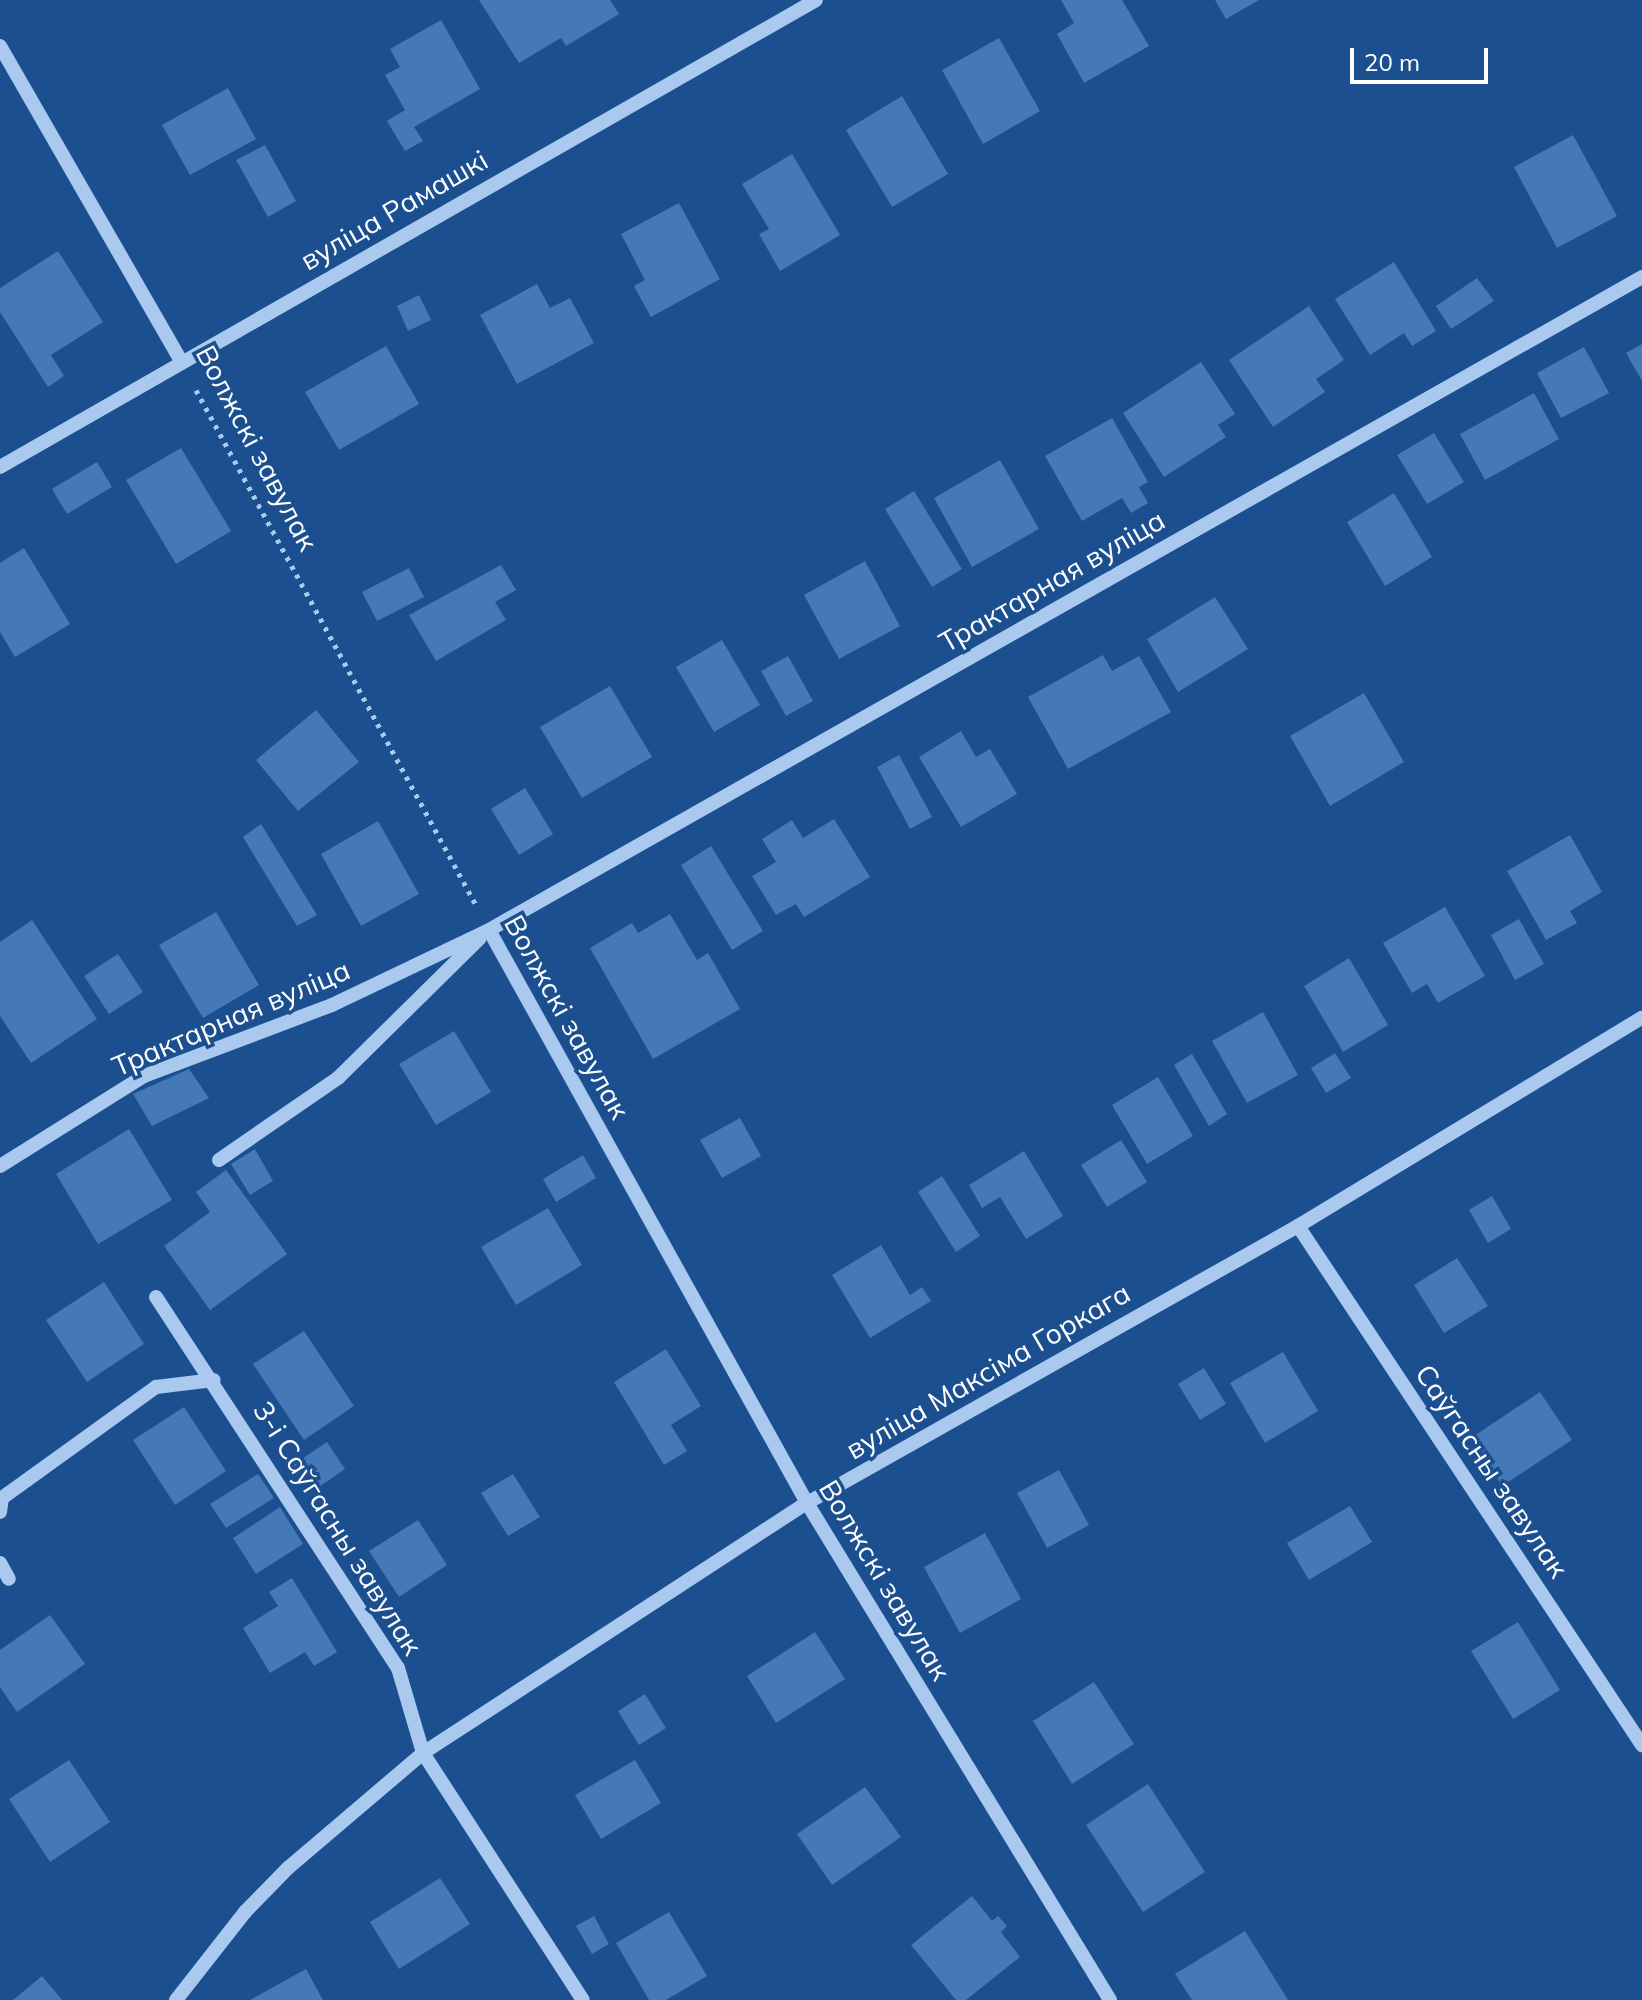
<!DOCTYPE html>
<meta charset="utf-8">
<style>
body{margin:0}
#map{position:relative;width:1642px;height:2000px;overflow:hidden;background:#1b4f8f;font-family:Mulish,sans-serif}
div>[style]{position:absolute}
.building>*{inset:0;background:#4478b7}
.path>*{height:5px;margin-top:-2.5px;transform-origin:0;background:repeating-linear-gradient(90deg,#a9c9ee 0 4px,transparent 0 10px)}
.minor>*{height:14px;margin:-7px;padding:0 7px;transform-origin:7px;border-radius:7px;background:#a9c9ee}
span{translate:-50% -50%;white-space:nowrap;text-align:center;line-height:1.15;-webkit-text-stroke:7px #1b4f8f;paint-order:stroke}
.street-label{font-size:28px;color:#fff}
.scale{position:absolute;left:1350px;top:48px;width:138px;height:36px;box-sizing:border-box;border:4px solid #fff;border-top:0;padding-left:10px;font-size:24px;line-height:28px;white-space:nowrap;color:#fff;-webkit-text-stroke:6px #1b4f8f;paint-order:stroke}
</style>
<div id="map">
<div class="building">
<i style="clip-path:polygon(479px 0,610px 0,619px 14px,566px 46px,561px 38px,519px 63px)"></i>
<i style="clip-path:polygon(1061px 0,1122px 0,1149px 46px,1084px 83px,1057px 34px,1074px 23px)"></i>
<i style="clip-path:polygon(1215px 0,1259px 0,1226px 19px)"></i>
<i style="clip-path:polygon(441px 20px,480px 89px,414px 127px,423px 141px,405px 151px,387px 121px,405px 110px,385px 75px,400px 67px,390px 49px)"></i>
<i style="clip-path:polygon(999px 38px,1040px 111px,983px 144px,942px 70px)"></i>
<i style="clip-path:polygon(228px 88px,256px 139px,190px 175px,162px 125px)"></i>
<i style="clip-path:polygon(902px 96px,948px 174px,892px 207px,846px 130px)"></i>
<i style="clip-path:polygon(1573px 135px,1617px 216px,1557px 248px,1514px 167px)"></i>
<i style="clip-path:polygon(265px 145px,296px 201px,268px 217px,236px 160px)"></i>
<i style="clip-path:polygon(792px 154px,840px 235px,780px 271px,759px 234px,769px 229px,742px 184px)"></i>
<i style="clip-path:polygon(679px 203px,720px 279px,651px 317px,634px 286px,645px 280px,621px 234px)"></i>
<i style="clip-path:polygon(58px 251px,103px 322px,51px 355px,64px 376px,48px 387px,0 312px,0 288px)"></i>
<i style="clip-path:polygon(1394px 262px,1436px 331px,1412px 346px,1404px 333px,1370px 355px,1335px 299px)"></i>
<i style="clip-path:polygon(1477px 278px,1494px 301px,1451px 329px,1436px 306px)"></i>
<i style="clip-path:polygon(537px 284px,550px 308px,570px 298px,594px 343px,517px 384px,480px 315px)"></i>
<i style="clip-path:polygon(419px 295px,431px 320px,408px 331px,397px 306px)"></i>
<i style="clip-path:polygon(1309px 306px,1344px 360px,1316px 379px,1325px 392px,1273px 427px,1229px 360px)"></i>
<i style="clip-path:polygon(1642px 344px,1642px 381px,1626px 353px)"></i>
<i style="clip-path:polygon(386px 346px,419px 404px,339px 450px,305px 392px)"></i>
<i style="clip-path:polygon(1584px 347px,1609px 393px,1561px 418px,1537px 373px)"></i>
<i style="clip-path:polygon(1201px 362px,1235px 414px,1218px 425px,1226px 437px,1164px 477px,1123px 413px)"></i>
<i style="clip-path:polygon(1534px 393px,1559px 439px,1485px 480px,1460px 434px)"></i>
<i style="clip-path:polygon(1112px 418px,1148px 482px,1139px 487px,1148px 503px,1131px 513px,1122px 498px,1082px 521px,1045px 456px)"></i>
<i style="clip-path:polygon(1434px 433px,1464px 482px,1427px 504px,1397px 455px)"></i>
<i style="clip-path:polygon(181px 448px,231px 531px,176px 564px,126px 480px)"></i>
<i style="clip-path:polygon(1000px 460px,1039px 529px,972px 567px,934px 498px)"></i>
<i style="clip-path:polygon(97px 462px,112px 487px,67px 514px,52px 489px)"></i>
<i style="clip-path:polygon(914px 491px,962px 569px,932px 587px,885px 509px)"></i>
<i style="clip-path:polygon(1394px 493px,1432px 557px,1385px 586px,1347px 522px)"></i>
<i style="clip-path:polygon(24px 548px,70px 624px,15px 657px,0 632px,0 563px)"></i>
<i style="clip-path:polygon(865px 561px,900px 626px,839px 659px,804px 595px)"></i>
<i style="clip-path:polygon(501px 565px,516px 590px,495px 602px,506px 620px,436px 661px,409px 615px)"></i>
<i style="clip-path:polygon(409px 568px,424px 597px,377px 621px,362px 592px)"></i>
<i style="clip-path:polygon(1215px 597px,1248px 649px,1178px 692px,1147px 639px)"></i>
<i style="clip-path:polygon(722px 640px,760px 705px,714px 732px,676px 667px)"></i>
<i style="clip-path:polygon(1103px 655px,1112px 671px,1139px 656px,1171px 712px,1068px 769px,1028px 697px)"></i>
<i style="clip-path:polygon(788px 656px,813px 701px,786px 716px,761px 671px)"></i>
<i style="clip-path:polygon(610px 686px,652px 757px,582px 798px,540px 727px)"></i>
<i style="clip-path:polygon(1364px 693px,1404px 762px,1330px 806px,1290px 736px)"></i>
<i style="clip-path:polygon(316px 710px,359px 762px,298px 811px,256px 760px)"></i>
<i style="clip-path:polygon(961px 731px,976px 757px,990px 749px,1017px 794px,961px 827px,919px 757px)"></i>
<i style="clip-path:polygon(899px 755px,932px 817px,910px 829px,877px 767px)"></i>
<i style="clip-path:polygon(525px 788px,553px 834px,519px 855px,491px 809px)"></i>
<i style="clip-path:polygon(834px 819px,870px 877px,804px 917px,796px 904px,776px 915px,752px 876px,776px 862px,762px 839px,792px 820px,803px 838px)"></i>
<i style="clip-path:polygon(378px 821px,419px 894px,361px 926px,321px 854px)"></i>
<i style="clip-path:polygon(261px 824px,317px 915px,297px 926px,243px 837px)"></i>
<i style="clip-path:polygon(1570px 835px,1602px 892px,1570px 911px,1577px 923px,1546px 940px,1507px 871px)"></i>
<i style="clip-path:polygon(711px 846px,763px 931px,732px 950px,681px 865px)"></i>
<i style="clip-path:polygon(1445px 907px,1485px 976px,1438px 1003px,1427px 984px,1412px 993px,1383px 943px)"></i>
<i style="clip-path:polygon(216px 912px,259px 985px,203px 1018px,159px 945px)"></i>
<i style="clip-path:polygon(670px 914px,697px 960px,708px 953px,740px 1009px,653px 1059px,590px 948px,632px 923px,638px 933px)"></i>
<i style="clip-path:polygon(1519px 919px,1544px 964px,1515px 980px,1491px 935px)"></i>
<i style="clip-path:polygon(32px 920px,97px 1019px,31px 1063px,0 1016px,0 942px)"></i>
<i style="clip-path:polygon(118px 954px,143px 992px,109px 1014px,84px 976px)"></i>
<i style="clip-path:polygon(1349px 958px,1388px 1025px,1343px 1052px,1304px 986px)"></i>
<i style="clip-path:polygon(1263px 1012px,1298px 1075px,1247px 1103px,1212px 1041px)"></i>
<i style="clip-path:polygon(454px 1031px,491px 1092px,436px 1125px,399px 1064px)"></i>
<i style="clip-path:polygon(1335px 1053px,1351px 1078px,1326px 1093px,1311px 1068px)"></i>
<i style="clip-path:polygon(1192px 1054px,1227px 1114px,1209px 1126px,1174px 1065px)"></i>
<i style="clip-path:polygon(189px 1069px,209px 1098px,152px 1126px,133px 1094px)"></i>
<i style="clip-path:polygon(1158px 1077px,1193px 1136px,1147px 1164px,1112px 1105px)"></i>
<i style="clip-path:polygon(740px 1118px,761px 1156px,722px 1178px,700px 1140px)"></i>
<i style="clip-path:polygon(129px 1129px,172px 1200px,98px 1244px,56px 1174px)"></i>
<i style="clip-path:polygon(1121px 1140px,1147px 1182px,1107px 1207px,1081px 1165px)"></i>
<i style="clip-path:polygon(255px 1149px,273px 1181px,250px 1195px,231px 1164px)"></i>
<i style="clip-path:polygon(1024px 1151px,1063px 1216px,1026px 1239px,1000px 1197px,982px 1208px,969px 1185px)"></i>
<i style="clip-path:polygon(583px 1155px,596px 1178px,556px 1202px,543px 1179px)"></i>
<i style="clip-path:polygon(226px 1170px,287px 1254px,210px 1310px,164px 1246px,210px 1212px,196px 1192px)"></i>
<i style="clip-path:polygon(942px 1176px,980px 1236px,956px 1252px,918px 1192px)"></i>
<i style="clip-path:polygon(1492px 1196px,1511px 1229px,1488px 1243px,1469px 1210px)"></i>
<i style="clip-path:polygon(548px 1208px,582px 1265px,516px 1305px,481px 1247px)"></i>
<i style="clip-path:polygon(881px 1245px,910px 1295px,922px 1287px,931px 1301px,870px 1338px,832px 1275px)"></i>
<i style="clip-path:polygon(1457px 1258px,1488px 1306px,1444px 1333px,1414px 1285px)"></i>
<i style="clip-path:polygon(104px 1282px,144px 1344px,87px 1382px,46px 1320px)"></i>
<i style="clip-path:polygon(304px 1331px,354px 1406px,304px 1440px,253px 1364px)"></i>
<i style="clip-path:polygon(666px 1349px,701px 1406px,671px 1425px,687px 1451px,664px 1465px,614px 1382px)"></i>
<i style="clip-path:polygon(1283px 1352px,1318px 1411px,1265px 1443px,1230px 1383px)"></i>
<i style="clip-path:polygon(1204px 1368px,1226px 1404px,1200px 1420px,1178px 1384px)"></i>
<i style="clip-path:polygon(1540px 1392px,1572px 1440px,1502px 1486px,1471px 1438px)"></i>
<i style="clip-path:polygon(184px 1407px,226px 1471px,175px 1505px,133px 1440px)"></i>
<i style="clip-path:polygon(327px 1442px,345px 1469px,309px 1494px,290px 1467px)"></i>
<i style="clip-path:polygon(1059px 1470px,1089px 1525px,1047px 1548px,1017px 1493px)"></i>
<i style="clip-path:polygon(258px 1474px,274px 1498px,226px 1528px,210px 1504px)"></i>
<i style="clip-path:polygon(513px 1474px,540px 1517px,508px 1536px,481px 1493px)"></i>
<i style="clip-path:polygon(1350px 1506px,1372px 1542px,1309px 1580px,1287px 1543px)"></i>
<i style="clip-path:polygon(280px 1507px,303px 1544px,256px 1574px,233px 1538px)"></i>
<i style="clip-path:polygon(418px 1520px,447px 1565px,399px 1597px,369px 1551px)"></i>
<i style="clip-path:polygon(985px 1533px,1021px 1599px,960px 1633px,924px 1567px)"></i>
<i style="clip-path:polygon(292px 1578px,337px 1652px,314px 1666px,305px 1652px,270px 1673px,243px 1628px,278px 1606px,269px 1592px)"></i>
<i style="clip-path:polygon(50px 1615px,85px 1664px,17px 1712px,0 1687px,0 1650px)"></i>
<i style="clip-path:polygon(1518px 1622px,1560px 1690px,1513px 1719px,1471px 1651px)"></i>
<i style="clip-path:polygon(815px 1632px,845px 1679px,776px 1723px,747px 1676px)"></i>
<i style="clip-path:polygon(1094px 1682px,1134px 1744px,1072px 1784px,1033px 1721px)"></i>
<i style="clip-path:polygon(645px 1694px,666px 1728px,639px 1745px,618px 1711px)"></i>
<i style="clip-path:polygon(69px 1760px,110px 1822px,50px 1862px,9px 1799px)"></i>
<i style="clip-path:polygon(635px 1760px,661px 1803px,601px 1839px,575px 1795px)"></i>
<i style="clip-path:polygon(1148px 1784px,1205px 1872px,1143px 1912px,1086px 1825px)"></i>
<i style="clip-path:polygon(865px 1787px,901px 1837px,832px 1885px,797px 1834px)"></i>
<i style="clip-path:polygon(440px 1878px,470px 1924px,399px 1969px,370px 1922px)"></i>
<i style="clip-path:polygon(972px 1896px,992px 1921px,998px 1916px,1007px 1926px,1001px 1932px,1020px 1957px,966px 2000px,956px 2000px,911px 1945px)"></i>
<i style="clip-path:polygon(669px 1912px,707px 1976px,666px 2000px,649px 2000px,616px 1943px)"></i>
<i style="clip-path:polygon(594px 1916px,609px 1944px,592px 1954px,576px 1926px)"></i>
<i style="clip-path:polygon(1245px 1931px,1288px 2000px,1192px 2000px,1175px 1974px)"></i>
<i style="clip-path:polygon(306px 1969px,323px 2000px,250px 2000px)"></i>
<i style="clip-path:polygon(42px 1976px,62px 2000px,13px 2000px)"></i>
</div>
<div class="path">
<i style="left:196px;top:390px;width:586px;rotate:61.47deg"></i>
</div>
<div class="minor">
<i style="left:0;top:46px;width:363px;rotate:60.1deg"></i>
<i style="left:0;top:467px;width:940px;rotate:-29.78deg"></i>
<i style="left:489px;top:930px;width:655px;rotate:60.97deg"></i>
<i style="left:807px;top:1503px;width:582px;rotate:58.63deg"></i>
<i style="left:219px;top:1160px;width:145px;rotate:-34.6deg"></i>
<i style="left:338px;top:1078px;width:199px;rotate:-44.6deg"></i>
<i style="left:0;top:1166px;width:170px;rotate:-32deg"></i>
<i style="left:144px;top:1076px;width:201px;rotate:-20.7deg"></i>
<i style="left:332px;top:1005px;width:174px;rotate:-25.5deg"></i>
<i style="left:489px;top:930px;width:1325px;rotate:-29.52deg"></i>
<i style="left:1298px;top:1226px;width:623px;rotate:56.46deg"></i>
<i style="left:156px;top:1297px;width:443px;rotate:56.9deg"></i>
<i style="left:398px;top:1668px;width:89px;rotate:73.6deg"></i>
<i style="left:423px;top:1753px;width:294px;rotate:57.1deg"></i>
<i style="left:0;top:1512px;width:14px;rotate:-82deg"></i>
<i style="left:2px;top:1498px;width:190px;rotate:-35.8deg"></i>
<i style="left:156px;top:1387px;width:58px;rotate:-6.9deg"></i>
<i style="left:0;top:1563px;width:18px;rotate:61deg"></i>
<i style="left:176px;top:2000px;width:112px;rotate:-51.9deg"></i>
<i style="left:245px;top:1912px;width:62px;rotate:-45.7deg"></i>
<i style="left:288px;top:1868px;width:177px;rotate:-40.4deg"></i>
<i style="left:423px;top:1753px;width:458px;rotate:-33.1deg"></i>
<i style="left:807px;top:1503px;width:564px;rotate:-29.43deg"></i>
<i style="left:1298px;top:1226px;width:402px;rotate:-31.2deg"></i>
</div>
<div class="street-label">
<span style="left:394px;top:210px;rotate:-30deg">вуліца Рамашкі</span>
<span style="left:257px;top:448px;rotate:62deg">Волжскі завулак</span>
<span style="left:1052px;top:581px;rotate:-30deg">Трактарная вуліца</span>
<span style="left:567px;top:1017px;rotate:61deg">Волжскі завулак</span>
<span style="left:231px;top:1018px;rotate:-23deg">Трактарная вуліца</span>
<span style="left:988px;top:1371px;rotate:-30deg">вуліца Максіма Горкага</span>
<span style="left:1492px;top:1471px;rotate:56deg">Саўгасны завулак</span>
<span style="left:338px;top:1528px;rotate:58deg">3-і Саўгасны завулак</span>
<span style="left:885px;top:1580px;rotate:59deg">Волжскі завулак</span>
</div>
<div class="scale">20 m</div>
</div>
